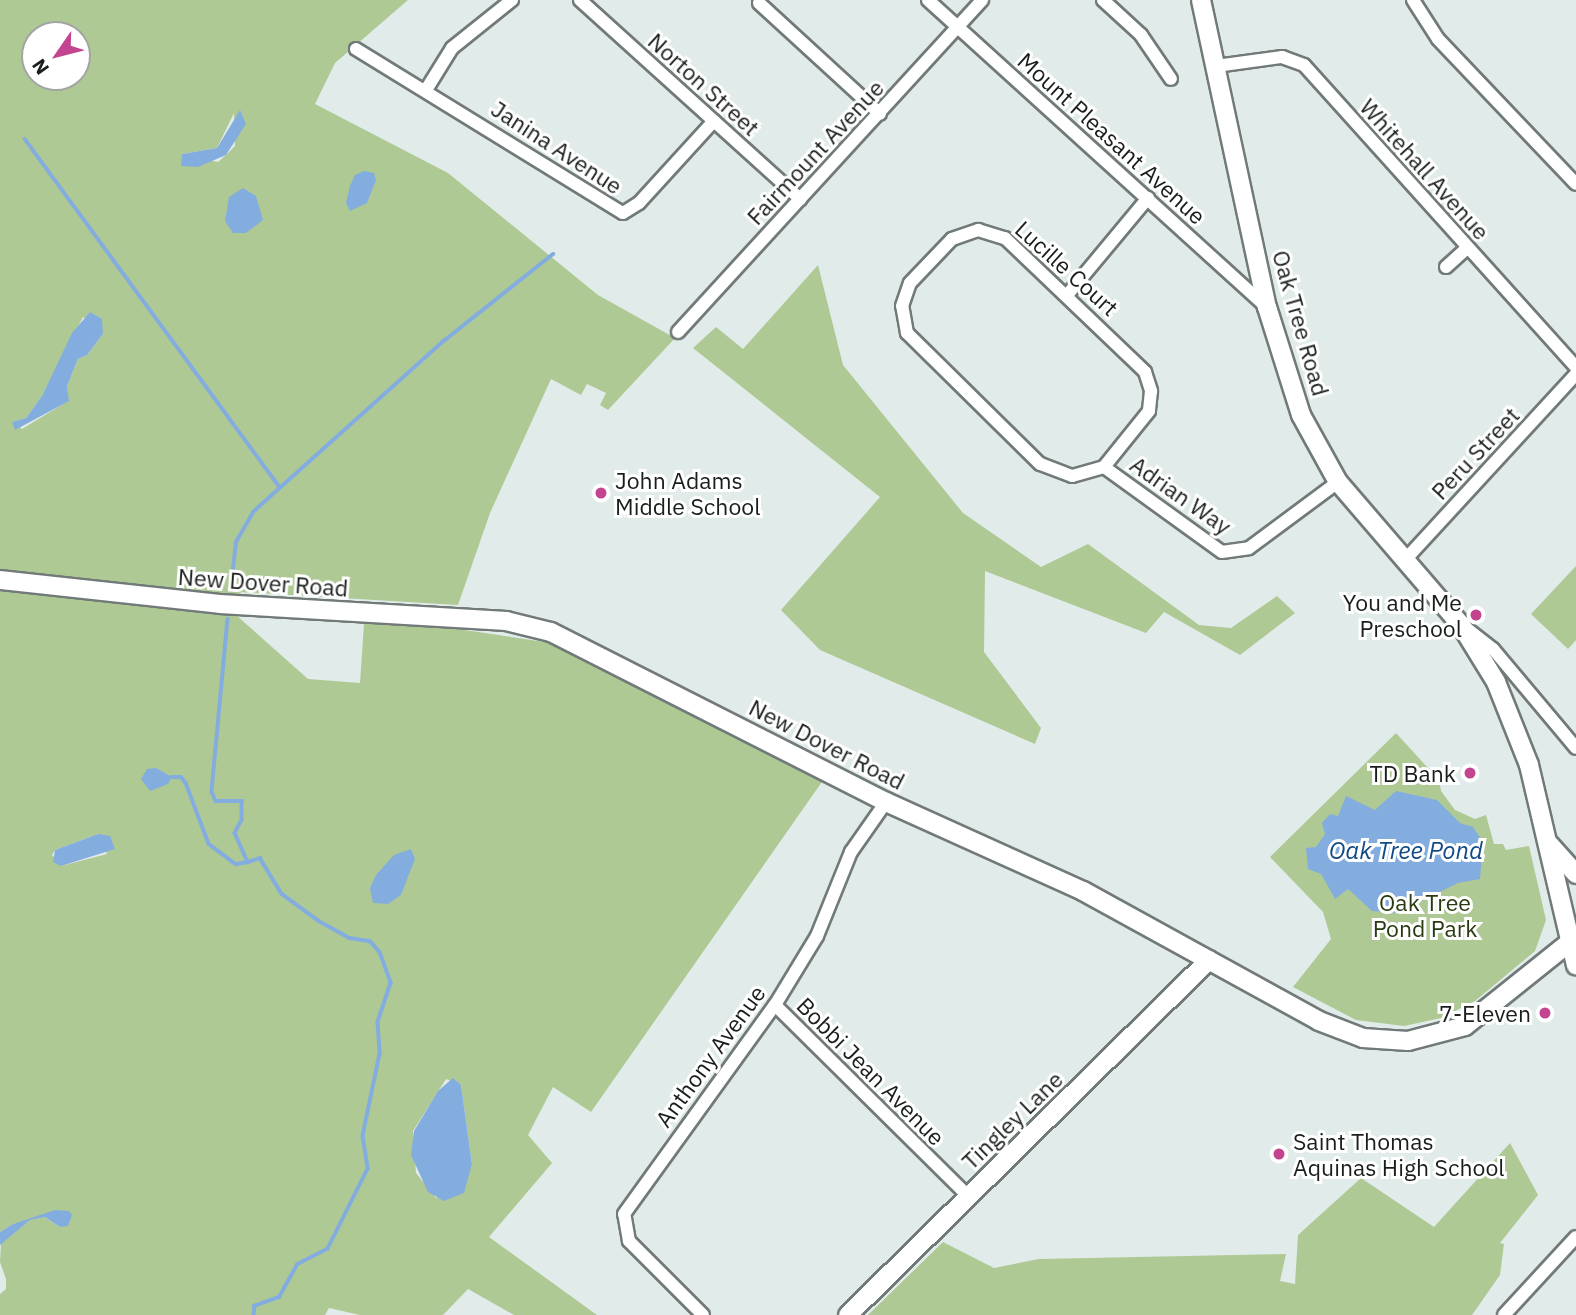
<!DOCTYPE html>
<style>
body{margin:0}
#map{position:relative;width:1576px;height:1315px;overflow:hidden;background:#e1ebea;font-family:"IBM Plex Sans",sans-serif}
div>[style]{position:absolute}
.green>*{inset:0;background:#afc994}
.water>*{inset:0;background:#84addf}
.stream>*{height:3.5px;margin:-1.75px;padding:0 1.75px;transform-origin:1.75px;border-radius:1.75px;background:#84addf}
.roads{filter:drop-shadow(2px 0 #717a79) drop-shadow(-2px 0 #717a79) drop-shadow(0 2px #717a79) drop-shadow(0 -2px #717a79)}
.street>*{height:12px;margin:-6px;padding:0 6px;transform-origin:6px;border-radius:6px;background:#fff}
.secondary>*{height:18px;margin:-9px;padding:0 9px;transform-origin:9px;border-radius:9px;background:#fff}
.dots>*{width:19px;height:19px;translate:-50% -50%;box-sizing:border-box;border:4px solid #fff;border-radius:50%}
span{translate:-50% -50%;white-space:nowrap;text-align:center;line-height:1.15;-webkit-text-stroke:6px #fff;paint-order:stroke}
.street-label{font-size:23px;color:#191d1c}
.poi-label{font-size:23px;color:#191d1c}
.left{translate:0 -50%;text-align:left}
.right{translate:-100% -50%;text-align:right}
.park-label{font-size:23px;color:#293b10}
.water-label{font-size:24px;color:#124a86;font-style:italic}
.north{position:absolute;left:21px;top:21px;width:70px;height:70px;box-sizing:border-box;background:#fff;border:2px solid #a3a5a4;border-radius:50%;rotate:235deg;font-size:19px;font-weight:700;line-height:28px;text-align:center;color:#191d1c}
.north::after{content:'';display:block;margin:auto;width:24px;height:32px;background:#c3448f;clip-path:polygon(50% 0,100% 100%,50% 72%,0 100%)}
</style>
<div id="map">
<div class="green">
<i style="clip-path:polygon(evenodd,0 0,408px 0,335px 63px,315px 104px,448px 173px,598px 295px,675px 338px,608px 410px,600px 405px,606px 393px,587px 384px,581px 395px,551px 379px,490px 513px,458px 605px,241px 592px,236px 615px,308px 679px,360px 683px,364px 623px,451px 628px,551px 643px,824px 779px,591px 1112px,553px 1087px,528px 1135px,552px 1163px,489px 1237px,597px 1315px,514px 1315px,468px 1289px,443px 1315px,360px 1315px,329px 1308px,325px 1315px,0 1315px,0 1294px,6px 1289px,6px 1279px,0 1262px,1px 1243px,30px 1220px,45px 1217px,60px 1227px,69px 1211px,13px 1224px,0 1232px,0 0,35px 35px,77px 35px,77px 77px,35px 77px,35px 35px,0 0,234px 113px,235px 146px,226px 155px,218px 162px,182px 154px,217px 148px,234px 113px,0 0,83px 317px,103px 334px,87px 355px,78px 359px,67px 386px,68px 401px,22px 429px,13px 422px,26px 418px,42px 396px,83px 317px,0 0,98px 834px,107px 854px,61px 866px,52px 855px,55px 850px,98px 834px,0 0,446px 1079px,461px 1085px,472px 1164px,436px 1198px,416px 1173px,413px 1131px,446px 1079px)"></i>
<i style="clip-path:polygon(818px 265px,843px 365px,963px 513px,1041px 567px,1088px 544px,1199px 625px,1231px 628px,1277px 596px,1295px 613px,1240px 655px,1164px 612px,1146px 633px,985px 571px,984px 652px,1041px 728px,1035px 744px,820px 650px,781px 610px,880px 497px,693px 348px,716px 327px,743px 349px)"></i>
<i style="clip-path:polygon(1576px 566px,1576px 640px,1568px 649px,1531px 614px)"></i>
<i style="clip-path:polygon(1396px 733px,1428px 768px,1437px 767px,1441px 791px,1455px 810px,1475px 819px,1486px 815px,1494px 844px,1503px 844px,1506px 850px,1529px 846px,1546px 920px,1535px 951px,1475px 1001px,1441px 1018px,1404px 1026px,1356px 1020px,1293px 987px,1331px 939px,1323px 912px,1270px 857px)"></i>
<i style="clip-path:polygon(1510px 1143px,1538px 1195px,1500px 1243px,1504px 1244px,1500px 1275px,1472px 1315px,868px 1315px,943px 1242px,994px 1268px,1039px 1259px,1286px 1254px,1280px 1281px,1295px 1284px,1298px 1235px,1361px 1178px,1434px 1227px)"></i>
</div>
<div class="water">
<i style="clip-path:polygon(240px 110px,246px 124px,226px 155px,198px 167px,181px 166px,182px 154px,217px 148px)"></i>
<i style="clip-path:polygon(364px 171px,374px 173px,376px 180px,367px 203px,350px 211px,346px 203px,350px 186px,355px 175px)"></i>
<i style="clip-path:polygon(243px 188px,256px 196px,263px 220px,246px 233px,233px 233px,225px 221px,229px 197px)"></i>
<i style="clip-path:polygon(90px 312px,102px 319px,103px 334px,87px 355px,78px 359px,67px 386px,69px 401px,15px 430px,12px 422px,26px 418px,42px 396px,72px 333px)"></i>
<i style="clip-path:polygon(156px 768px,172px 777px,168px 784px,150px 791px,141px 779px,147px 769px)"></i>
<i style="clip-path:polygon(1396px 791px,1437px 800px,1460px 823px,1473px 827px,1483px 842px,1480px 879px,1458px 883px,1397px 913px,1372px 911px,1348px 889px,1335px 899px,1321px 874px,1308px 869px,1306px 848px,1316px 847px,1325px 834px,1322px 823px,1330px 814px,1338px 816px,1346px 796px,1375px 810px)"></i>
<i style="clip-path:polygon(98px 834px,110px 836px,115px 849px,61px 866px,53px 862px,55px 850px)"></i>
<i style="clip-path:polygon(411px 849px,415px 859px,401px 895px,388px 904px,373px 903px,370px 888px,376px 875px,394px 855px)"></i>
<i style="clip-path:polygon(453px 1078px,461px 1085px,472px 1164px,464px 1193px,444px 1201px,428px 1192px,411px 1155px,414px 1131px,438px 1091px)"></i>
<i style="clip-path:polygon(55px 1210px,69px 1211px,72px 1215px,68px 1226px,60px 1227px,45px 1217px,30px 1220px,0 1245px,0 1232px,13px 1224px)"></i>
</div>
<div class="stream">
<i style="left:25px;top:139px;width:430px;rotate:53.8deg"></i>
<i style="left:231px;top:587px;width:45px;rotate:-83.7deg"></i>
<i style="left:236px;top:542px;width:34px;rotate:-60deg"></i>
<i style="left:253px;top:512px;width:258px;rotate:-41.9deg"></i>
<i style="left:445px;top:340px;width:138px;rotate:-38.5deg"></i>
<i style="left:228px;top:619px;width:174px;rotate:95.3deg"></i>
<i style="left:212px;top:792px;width:10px;rotate:66deg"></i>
<i style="left:216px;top:801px;width:26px"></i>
<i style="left:242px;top:801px;width:19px;rotate:90deg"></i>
<i style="left:242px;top:820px;width:15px;rotate:118deg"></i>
<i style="left:235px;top:833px;width:32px;rotate:66deg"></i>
<i style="left:248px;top:862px;width:13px;rotate:-18deg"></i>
<i style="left:260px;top:858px;width:42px;rotate:58.6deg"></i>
<i style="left:282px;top:894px;width:46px;rotate:36.1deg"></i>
<i style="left:319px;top:921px;width:35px;rotate:29deg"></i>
<i style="left:350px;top:938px;width:20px;rotate:9deg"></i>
<i style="left:370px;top:941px;width:15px;rotate:48deg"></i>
<i style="left:380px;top:952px;width:33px;rotate:70deg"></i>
<i style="left:391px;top:983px;width:41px;rotate:108.4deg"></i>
<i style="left:378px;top:1022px;width:32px;rotate:86deg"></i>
<i style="left:380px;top:1054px;width:84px;rotate:101.7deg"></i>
<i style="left:363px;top:1136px;width:33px;rotate:81deg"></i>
<i style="left:368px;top:1169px;width:89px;rotate:116.6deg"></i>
<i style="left:328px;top:1249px;width:34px;rotate:153deg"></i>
<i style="left:298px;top:1264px;width:38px;rotate:119deg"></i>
<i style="left:280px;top:1297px;width:27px;rotate:160deg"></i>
<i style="left:255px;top:1306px;width:9px;rotate:96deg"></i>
<i style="left:172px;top:777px;width:9px"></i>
<i style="left:181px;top:777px;width:8px;rotate:50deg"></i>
<i style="left:186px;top:783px;width:65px;rotate:69.3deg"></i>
<i style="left:209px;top:844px;width:34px;rotate:37deg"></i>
<i style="left:236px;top:864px;width:12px;rotate:-9deg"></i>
</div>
<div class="roads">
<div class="street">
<i style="left:580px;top:0;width:297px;rotate:42.1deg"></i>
<i style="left:928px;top:0;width:457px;rotate:42.2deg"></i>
<i style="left:1103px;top:0;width:52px;rotate:42.6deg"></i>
<i style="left:1141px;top:35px;width:53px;rotate:55.7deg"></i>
<i style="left:1413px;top:0;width:46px;rotate:57.3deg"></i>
<i style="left:1438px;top:39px;width:200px;rotate:46.4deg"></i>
<i style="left:759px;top:3px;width:164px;rotate:42.5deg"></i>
<i style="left:356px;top:49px;width:313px;rotate:31.6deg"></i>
<i style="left:623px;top:213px;width:19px;rotate:-32deg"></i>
<i style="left:639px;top:203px;width:111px;rotate:-47.6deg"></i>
<i style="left:1216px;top:66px;width:67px;rotate:-7.8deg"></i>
<i style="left:1282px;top:57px;width:23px;rotate:20deg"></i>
<i style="left:1304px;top:65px;width:406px;rotate:48deg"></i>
<i style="left:426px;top:90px;width:49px;rotate:-58.2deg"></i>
<i style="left:452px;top:48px;width:77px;rotate:-38.7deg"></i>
<i style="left:978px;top:230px;width:28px;rotate:17deg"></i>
<i style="left:1005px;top:238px;width:194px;rotate:43.7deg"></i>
<i style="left:1145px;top:372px;width:20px;rotate:72deg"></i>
<i style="left:1151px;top:391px;width:20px;rotate:96deg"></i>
<i style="left:1149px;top:411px;width:72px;rotate:128.8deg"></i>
<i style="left:1104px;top:467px;width:33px;rotate:164deg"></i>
<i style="left:1072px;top:476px;width:34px;rotate:-159deg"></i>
<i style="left:1040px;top:464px;width:187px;rotate:-135.4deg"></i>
<i style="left:907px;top:333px;width:27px;rotate:-100deg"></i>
<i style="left:902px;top:306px;width:24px;rotate:-71deg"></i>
<i style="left:910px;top:283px;width:61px;rotate:-46.3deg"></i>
<i style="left:952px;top:239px;width:28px;rotate:-19deg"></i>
<i style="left:1446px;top:267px;width:28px;rotate:-42deg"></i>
<i style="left:1068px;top:294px;width:125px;rotate:-50.2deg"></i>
<i style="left:678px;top:332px;width:450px;rotate:-47.5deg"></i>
<i style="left:1104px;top:467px;width:145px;rotate:35.8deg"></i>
<i style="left:1222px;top:552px;width:27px;rotate:-8deg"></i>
<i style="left:1249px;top:548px;width:111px;rotate:-36.6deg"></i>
<i style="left:1405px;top:560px;width:253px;rotate:-47.4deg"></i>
<i style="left:1466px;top:628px;width:34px;rotate:38deg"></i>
<i style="left:1493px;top:649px;width:129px;rotate:50deg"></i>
<i style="left:775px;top:1005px;width:272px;rotate:44.7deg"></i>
<i style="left:703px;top:1315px;width:105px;rotate:-135deg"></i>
<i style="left:629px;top:1241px;width:27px;rotate:-100deg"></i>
<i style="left:624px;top:1214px;width:258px;rotate:-54.2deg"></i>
<i style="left:775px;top:1005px;width:81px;rotate:-58.7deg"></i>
<i style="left:817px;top:936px;width:91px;rotate:-68deg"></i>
<i style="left:851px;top:852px;width:61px;rotate:-55deg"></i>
<i style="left:1504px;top:1315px;width:106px;rotate:-47.3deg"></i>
</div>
<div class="secondary">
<i style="left:1201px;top:0;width:314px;rotate:77.9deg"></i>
<i style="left:1267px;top:307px;width:113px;rotate:72.5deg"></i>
<i style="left:1301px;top:415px;width:77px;rotate:61.1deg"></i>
<i style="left:1338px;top:482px;width:189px;rotate:49.3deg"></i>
<i style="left:1461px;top:625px;width:67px;rotate:58.4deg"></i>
<i style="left:1496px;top:682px;width:89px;rotate:68.3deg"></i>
<i style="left:1529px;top:765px;width:206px;rotate:76.8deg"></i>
<i style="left:0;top:580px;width:221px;rotate:6.2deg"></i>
<i style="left:220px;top:604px;width:287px;rotate:3.4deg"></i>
<i style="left:506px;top:621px;width:46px;rotate:13.7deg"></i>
<i style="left:551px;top:632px;width:376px;rotate:26.9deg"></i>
<i style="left:886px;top:802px;width:216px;rotate:24.3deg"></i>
<i style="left:1083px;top:891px;width:269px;rotate:28.8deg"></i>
<i style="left:1319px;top:1021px;width:47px;rotate:21.1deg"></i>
<i style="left:1363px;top:1038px;width:45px;rotate:3.8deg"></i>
<i style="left:1408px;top:1041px;width:59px;rotate:-14.7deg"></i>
<i style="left:1465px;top:1026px;width:142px;rotate:-38.7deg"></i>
<i style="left:1550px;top:845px;width:39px;rotate:48deg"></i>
<i style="left:848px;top:1315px;width:506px;rotate:-44.52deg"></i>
</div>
</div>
<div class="dots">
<i style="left:601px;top:493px;background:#c3448f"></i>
<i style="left:1476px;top:615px;background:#c3448f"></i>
<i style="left:1470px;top:773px;background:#c3448f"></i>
<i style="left:1545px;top:1013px;background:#c3448f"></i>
<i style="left:1279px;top:1154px;background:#c3448f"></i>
</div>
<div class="street-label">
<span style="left:704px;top:84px;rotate:42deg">Norton Street</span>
<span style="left:1112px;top:138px;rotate:42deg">Mount Pleasant Avenue</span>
<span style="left:557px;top:147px;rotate:33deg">Janina Avenue</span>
<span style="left:815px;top:152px;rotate:-47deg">Fairmount Avenue</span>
<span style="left:1425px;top:169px;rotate:48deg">Whitehall Avenue</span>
<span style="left:1067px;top:268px;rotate:42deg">Lucille Court</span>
<span style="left:1301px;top:323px;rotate:74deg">Oak Tree Road</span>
<span style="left:1475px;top:453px;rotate:-47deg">Peru Street</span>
<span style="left:1181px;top:495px;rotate:35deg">Adrian Way</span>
<span style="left:263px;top:582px;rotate:4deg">New Dover Road</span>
<span style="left:827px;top:744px;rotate:27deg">New Dover Road</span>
<span style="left:710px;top:1056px;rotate:-54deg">Anthony Avenue</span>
<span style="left:871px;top:1071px;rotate:45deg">Bobbi Jean Avenue</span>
<span style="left:1012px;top:1120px;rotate:-44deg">Tingley Lane</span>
</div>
<div class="poi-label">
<span class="left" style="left:615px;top:493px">John Adams<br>Middle School</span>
<span class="right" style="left:1462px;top:615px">You and Me<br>Preschool</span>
<span class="right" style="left:1456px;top:773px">TD Bank</span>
<span class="right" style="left:1531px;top:1013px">7-Eleven</span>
<span class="left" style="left:1293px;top:1154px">Saint Thomas<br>Aquinas High School</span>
</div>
<div class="park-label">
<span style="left:1425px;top:915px">Oak Tree<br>Pond Park</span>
</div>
<div class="water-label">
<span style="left:1406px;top:851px">Oak Tree Pond</span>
</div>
<div class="north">N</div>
</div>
